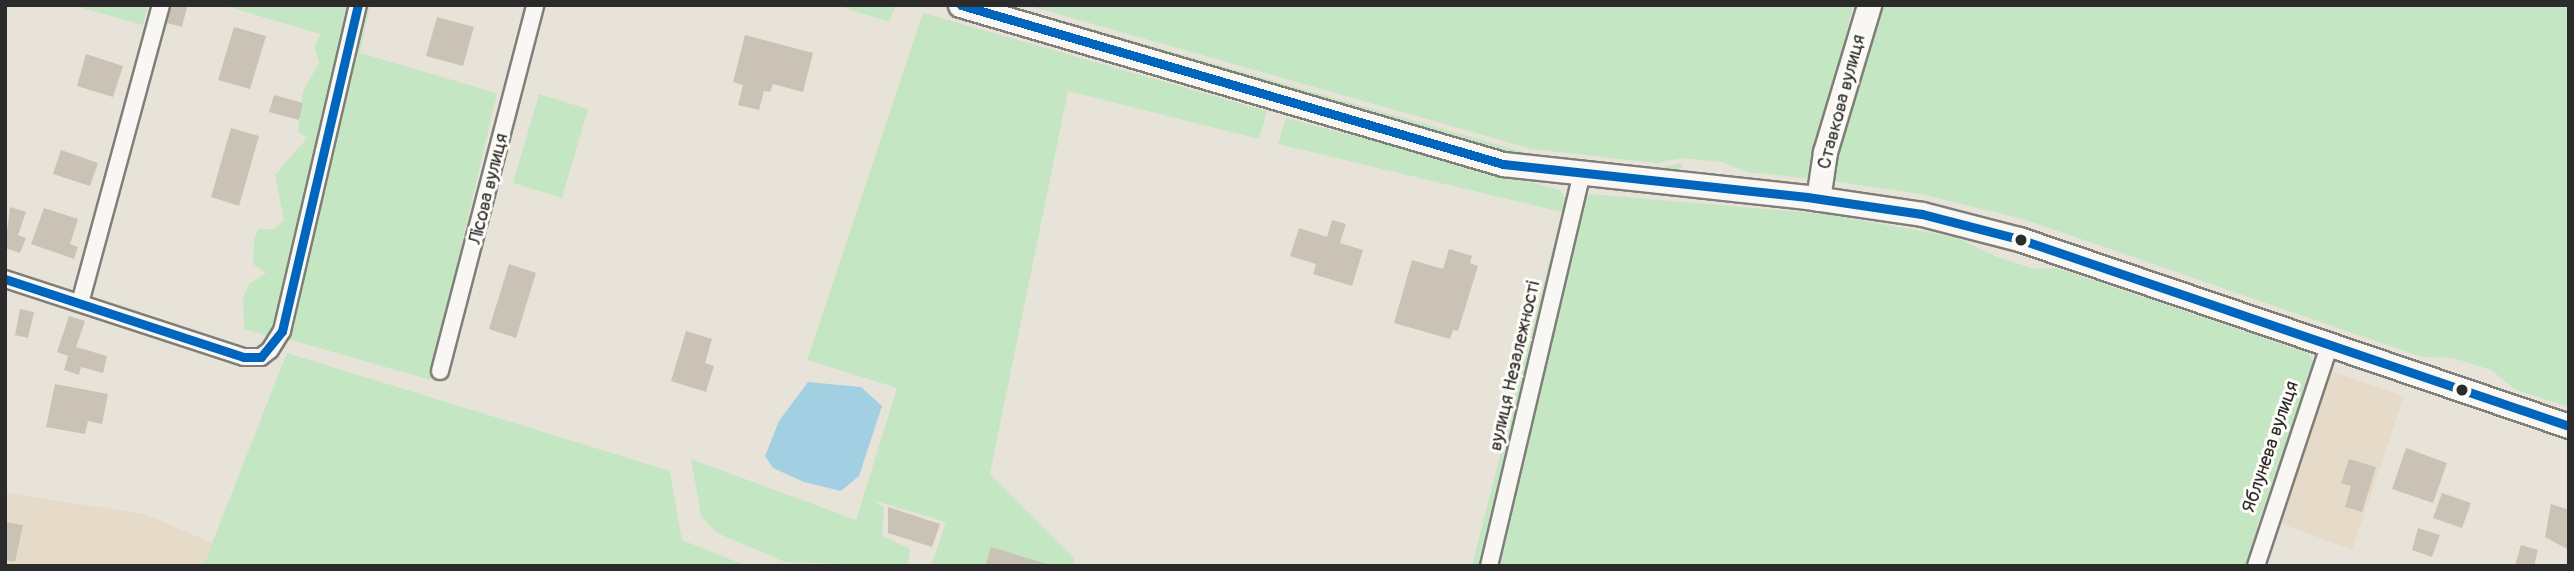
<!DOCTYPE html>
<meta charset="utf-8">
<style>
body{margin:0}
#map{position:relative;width:2574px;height:571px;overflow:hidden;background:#e8e3d9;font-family:Pangolin,sans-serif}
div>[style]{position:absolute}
.built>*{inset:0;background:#e5dbc8}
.green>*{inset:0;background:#c5e6c3}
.water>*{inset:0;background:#a3cfe2}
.building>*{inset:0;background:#cac2b5}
.roads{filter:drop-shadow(2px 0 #807e79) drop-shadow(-2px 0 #807e79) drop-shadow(0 2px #807e79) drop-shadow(0 -2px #807e79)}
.street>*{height:16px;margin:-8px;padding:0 8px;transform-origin:8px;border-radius:8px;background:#f8f7f4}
.secondary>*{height:23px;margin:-11.5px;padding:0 11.5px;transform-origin:11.5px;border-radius:11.5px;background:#f8f7f4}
.bus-1>*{height:9px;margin:-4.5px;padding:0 4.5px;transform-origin:4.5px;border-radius:4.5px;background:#0065bd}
.dots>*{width:19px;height:19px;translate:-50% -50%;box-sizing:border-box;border:4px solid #fdfcf7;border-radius:50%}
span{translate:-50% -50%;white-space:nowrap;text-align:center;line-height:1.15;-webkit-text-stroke:6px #fdfcf7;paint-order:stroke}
.street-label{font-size:19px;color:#2b2b2b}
.frame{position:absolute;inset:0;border:7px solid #2b2b2b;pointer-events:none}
</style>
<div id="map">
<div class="built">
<i style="clip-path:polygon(2331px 371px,2404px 396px,2352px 550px,2277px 522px)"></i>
<i style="clip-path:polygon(5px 493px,145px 514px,212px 543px,203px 566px,5px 566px)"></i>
</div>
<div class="green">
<i style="clip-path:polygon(72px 5px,148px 5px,143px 25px)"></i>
<i style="clip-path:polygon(222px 5px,370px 5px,358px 62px,360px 53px,497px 93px,430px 380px,288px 339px,297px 308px,271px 337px,244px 329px,243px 298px,248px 285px,266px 273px,253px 264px,254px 240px,258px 229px,273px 229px,284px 221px,275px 175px,307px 138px,298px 132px,300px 114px,303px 91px,319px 63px,315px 47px,320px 34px)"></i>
<i style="clip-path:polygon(836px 5px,896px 5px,889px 22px)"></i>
<i style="clip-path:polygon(991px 5px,1008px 5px,1534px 155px,1658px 168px,1682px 163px,1682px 168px,1656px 173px,1519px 158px)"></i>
<i style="clip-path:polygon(1026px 5px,1853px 5px,1811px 179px,1748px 172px,1721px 162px,1683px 158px,1656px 163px,1532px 149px)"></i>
<i style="clip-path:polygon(1878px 5px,2569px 5px,2569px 407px,2516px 390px,2491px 370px,2453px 358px,2422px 357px,2023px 219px,1921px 194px,1831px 181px,1833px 152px)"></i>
<i style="clip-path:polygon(923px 13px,1267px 111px,1259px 139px,1068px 91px,990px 474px,1075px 559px,1073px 566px,931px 566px,946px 522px,872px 500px,884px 507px,882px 536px,910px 549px,908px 566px,785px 562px,717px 533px,701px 516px,691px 459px,856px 520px,897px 388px,807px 360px)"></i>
<i style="clip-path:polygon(539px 94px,588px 109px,562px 198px,513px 183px)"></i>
<i style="clip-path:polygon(1286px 118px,1560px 190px,1566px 199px,1482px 566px,1472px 566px,1562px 212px,1278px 144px)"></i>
<i style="clip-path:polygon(1590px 194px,1825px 214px,1955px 237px,1997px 257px,2035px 269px,2057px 268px,2308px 353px,2315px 365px,2259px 520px,2249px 566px,1495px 566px,1583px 200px)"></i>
<i style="clip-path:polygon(287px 353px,670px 471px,682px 540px,747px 566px,203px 566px)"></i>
</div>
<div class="water">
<i style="clip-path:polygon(808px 382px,861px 387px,882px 406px,859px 476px,841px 491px,804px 482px,773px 468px,765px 456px,779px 421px)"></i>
</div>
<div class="building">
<i style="clip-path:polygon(167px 5px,187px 7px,182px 27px,163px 22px)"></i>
<i style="clip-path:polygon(437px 17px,474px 27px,463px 66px,426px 56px)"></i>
<i style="clip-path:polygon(234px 27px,266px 36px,250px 89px,218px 80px)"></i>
<i style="clip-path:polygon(745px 35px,813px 53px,803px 92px,773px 84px,770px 92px,764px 91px,759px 110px,738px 105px,743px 85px,733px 82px)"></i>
<i style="clip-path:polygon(86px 54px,123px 66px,113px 97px,77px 86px)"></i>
<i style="clip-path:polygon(274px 95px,303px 103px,299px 120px,269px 112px)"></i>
<i style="clip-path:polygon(231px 128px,259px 136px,239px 206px,211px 197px)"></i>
<i style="clip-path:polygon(61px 150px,98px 163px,90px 186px,53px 174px)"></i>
<i style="clip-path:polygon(10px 207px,26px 212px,18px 235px,26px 238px,20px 253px,5px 248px)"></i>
<i style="clip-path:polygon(44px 208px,78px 219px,70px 244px,78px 247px,74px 259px,31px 244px)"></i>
<i style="clip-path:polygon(1332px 220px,1346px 224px,1340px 243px,1363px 250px,1352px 286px,1313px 274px,1316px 264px,1290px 256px,1299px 228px,1327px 237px)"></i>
<i style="clip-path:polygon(1449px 249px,1472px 256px,1470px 263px,1478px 266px,1458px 331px,1453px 330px,1450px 339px,1394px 323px,1412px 260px,1443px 269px)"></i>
<i style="clip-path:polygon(509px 264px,536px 273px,516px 338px,489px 329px)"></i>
<i style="clip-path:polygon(20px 309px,34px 312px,28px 338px,15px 335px)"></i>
<i style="clip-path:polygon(69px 316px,85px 321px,76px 347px,107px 356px,103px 373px,81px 367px,79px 375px,64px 370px,68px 356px,57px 352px)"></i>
<i style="clip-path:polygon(686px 331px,712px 339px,705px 363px,714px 366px,706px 392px,671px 381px)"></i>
<i style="clip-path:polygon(55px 384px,108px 394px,102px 424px,88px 421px,85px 434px,46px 427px)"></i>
<i style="clip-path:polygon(2406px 448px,2447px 463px,2433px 503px,2392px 489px)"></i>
<i style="clip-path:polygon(2349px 459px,2376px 467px,2362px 512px,2345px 507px,2351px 486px,2341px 483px)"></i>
<i style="clip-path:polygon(2442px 493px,2471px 503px,2462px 528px,2433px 518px)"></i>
<i style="clip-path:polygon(2551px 504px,2569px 510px,2569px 550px,2545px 537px)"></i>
<i style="clip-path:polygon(888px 507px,940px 524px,932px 547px,888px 533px)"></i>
<i style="clip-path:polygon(5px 522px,23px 525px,15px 562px,5px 560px)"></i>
<i style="clip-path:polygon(2418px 528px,2440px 535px,2432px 557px,2412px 550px)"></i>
<i style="clip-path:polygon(2521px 545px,2538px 550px,2534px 566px,2515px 566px)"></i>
<i style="clip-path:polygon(991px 547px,1050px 565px,1050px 566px,986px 564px)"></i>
</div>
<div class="roads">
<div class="street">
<i style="left:5px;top:279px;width:251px;rotate:18.1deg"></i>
<i style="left:244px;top:357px;width:17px"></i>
<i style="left:261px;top:357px;width:11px;rotate:-38deg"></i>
<i style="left:270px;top:350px;width:22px;rotate:-58deg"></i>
<i style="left:282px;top:331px;width:335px;rotate:-76.9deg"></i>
<i style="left:80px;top:303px;width:309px;rotate:-74.8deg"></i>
<i style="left:440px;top:371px;width:378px;rotate:-75.4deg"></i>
<i style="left:1489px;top:566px;width:401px;rotate:-76.7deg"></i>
<i style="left:2256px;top:566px;width:234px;rotate:-71.6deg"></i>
</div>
<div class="secondary">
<i style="left:960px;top:5px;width:566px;rotate:16.32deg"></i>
<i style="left:1503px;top:164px;width:306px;rotate:6.2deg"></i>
<i style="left:1807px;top:197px;width:116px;rotate:8.4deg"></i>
<i style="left:1922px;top:214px;width:100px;rotate:14.5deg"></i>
<i style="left:2019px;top:239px;width:581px;rotate:18.78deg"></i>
<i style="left:1818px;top:199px;width:48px;rotate:-81.5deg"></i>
<i style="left:1825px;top:152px;width:153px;rotate:-73.3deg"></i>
</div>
</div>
<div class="bus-1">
<i style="left:961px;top:5px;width:565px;rotate:16.35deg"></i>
<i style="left:1503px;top:164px;width:306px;rotate:6.2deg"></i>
<i style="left:1807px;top:197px;width:116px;rotate:8.4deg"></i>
<i style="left:1922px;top:214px;width:100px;rotate:14.5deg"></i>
<i style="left:2019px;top:239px;width:581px;rotate:18.78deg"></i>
<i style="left:5px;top:279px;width:251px;rotate:18.1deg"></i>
<i style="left:244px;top:357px;width:17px"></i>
<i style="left:261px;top:357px;width:33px;rotate:-51deg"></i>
<i style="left:282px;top:331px;width:335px;rotate:-76.9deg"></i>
</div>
<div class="dots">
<i style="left:2021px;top:240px;background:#2b2b2b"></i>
<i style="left:2462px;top:390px;background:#2b2b2b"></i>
</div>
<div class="street-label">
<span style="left:1842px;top:102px;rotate:-75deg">Ставкова вулиця</span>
<span style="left:489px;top:189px;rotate:-76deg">Лісова вулиця</span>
<span style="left:1515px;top:366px;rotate:-77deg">вулиця Незалежності</span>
<span style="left:2271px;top:447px;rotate:-71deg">Яблунева вулиця</span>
</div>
<div class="frame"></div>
</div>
